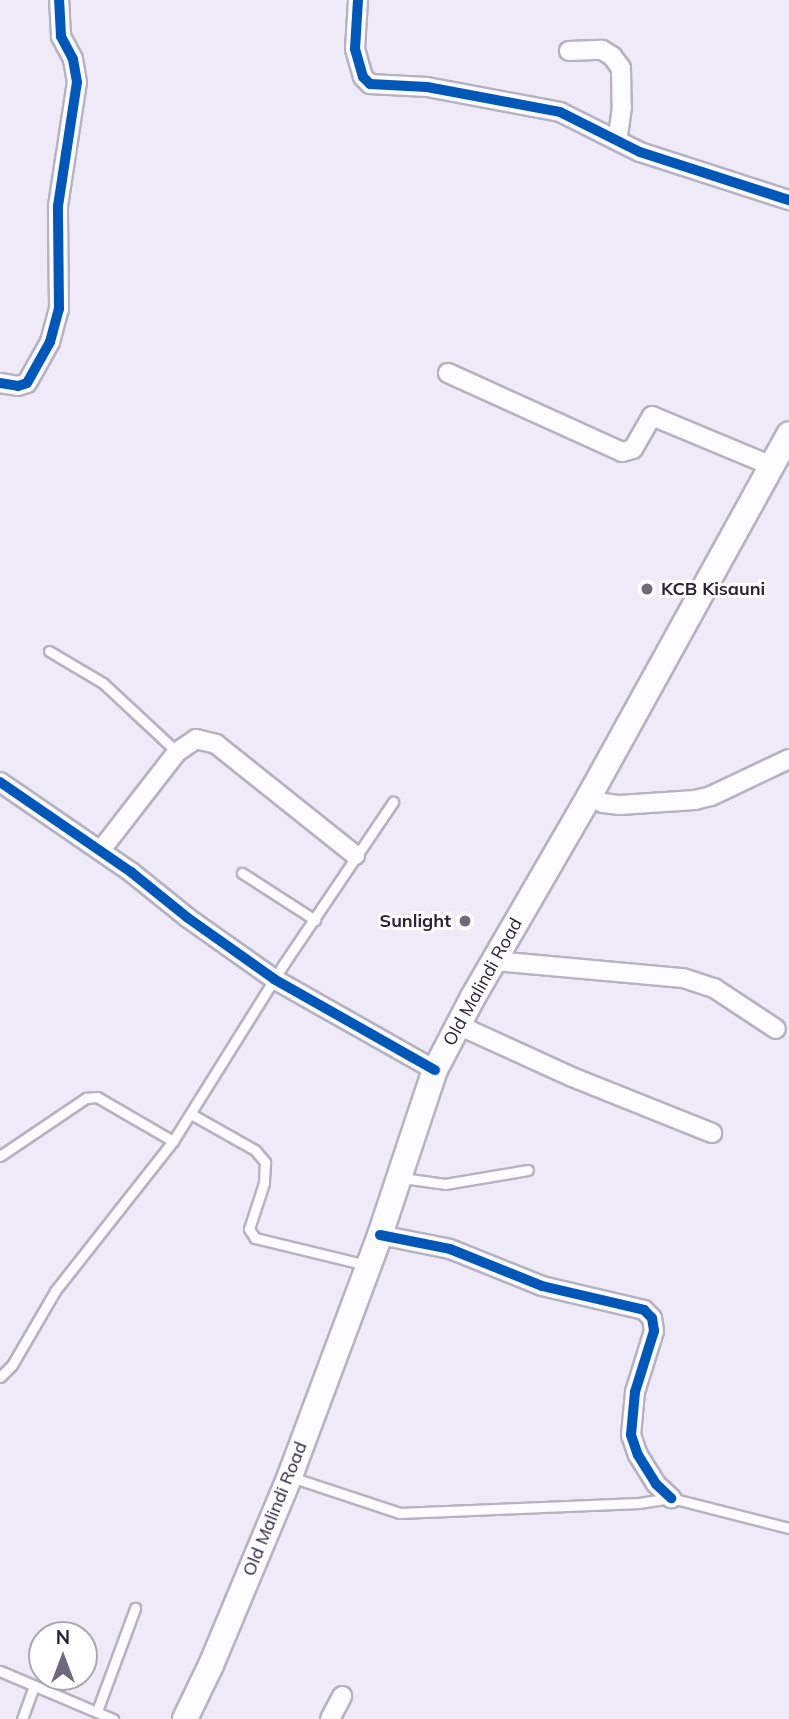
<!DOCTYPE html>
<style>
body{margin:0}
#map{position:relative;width:789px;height:1719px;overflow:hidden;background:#eeeaf7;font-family:Mulish,sans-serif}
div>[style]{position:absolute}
.roads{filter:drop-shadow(2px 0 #b7b2c2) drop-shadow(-2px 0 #b7b2c2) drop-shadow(0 2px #b7b2c2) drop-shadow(0 -2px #b7b2c2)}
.lane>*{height:9px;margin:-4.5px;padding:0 4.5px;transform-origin:4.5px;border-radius:4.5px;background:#fcfcfe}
.street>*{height:18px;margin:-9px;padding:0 9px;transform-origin:9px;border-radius:9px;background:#fcfcfe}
.secondary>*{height:24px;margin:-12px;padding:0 12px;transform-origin:12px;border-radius:12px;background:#fcfcfe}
.cycleway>*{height:10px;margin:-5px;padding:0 5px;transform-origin:5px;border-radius:5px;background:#0057b8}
.dots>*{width:19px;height:19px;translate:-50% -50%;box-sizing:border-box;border:4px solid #fff;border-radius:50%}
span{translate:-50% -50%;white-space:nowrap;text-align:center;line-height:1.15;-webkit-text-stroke:6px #fff;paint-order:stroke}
.poi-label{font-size:18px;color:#2a233a;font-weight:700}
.left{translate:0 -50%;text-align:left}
.right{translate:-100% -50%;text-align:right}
.street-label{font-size:18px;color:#2a233a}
.north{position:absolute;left:28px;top:1621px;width:70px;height:70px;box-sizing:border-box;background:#fff;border:2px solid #aaa7b0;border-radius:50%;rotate:0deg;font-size:19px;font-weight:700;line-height:28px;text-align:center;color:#2a233a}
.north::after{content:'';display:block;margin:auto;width:24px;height:32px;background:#6f697c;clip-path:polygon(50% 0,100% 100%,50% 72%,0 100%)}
</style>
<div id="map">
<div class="roads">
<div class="lane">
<i style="left:49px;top:651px;width:63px;rotate:30.7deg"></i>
<i style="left:103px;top:683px;width:101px;rotate:43deg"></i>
<i style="left:242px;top:873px;width:87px;rotate:32.8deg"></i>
<i style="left:191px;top:1114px;width:73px;rotate:29.4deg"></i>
<i style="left:255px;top:1150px;width:16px;rotate:50deg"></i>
<i style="left:265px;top:1162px;width:21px;rotate:93deg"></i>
<i style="left:264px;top:1183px;width:48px;rotate:108.1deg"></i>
<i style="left:249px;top:1229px;width:11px;rotate:56deg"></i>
<i style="left:255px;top:1238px;width:115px;rotate:13.6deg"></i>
<i style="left:0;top:1156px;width:104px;rotate:-34deg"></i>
<i style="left:86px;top:1098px;width:11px;rotate:-5deg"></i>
<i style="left:97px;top:1097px;width:88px;rotate:30.1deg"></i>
<i style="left:402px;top:1178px;width:43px;rotate:7.9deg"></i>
<i style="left:445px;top:1184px;width:84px;rotate:-9.6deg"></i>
<i style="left:0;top:1377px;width:17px;rotate:-45deg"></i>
<i style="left:12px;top:1365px;width:86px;rotate:-59.8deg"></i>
<i style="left:55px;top:1291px;width:191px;rotate:-51.8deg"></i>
<i style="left:173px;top:1141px;width:208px;rotate:-58deg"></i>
<i style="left:283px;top:965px;width:197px;rotate:-56deg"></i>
<i style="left:291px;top:1477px;width:115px;rotate:18.3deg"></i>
<i style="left:400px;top:1513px;width:239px;rotate:-2.4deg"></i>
<i style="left:639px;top:1503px;width:32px;rotate:-9deg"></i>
<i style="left:671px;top:1498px;width:122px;rotate:14.3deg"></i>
<i style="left:0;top:1671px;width:123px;rotate:23deg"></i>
<i style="left:97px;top:1711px;width:110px;rotate:-69.7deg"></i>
<i style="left:22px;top:1719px;width:35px;rotate:-70deg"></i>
</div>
<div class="street">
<i style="left:358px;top:0;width:49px;rotate:93.5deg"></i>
<i style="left:355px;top:49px;width:29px;rotate:74deg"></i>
<i style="left:363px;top:77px;width:10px;rotate:45deg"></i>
<i style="left:370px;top:84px;width:57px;rotate:3deg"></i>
<i style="left:427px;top:87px;width:135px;rotate:10.6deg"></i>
<i style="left:560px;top:112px;width:89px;rotate:26.6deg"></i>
<i style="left:640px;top:152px;width:157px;rotate:17.9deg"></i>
<i style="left:569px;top:51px;width:33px;rotate:-2deg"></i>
<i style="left:602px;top:50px;width:12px;rotate:31deg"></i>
<i style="left:612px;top:56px;width:15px;rotate:53deg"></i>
<i style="left:621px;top:68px;width:39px;rotate:89deg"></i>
<i style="left:622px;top:107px;width:34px;rotate:98deg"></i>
<i style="left:448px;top:373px;width:191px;rotate:24.4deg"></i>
<i style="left:622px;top:452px;width:11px;rotate:-15deg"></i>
<i style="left:633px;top:449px;width:38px;rotate:-60deg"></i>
<i style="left:652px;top:416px;width:128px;rotate:22.6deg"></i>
<i style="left:0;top:383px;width:18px;rotate:9deg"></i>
<i style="left:18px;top:386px;width:9px;rotate:-18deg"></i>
<i style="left:27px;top:383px;width:47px;rotate:-60.7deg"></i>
<i style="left:50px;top:342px;width:34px;rotate:-75deg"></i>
<i style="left:59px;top:309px;width:103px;rotate:-90.6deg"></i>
<i style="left:58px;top:206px;width:125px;rotate:-81.3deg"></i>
<i style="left:77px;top:82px;width:23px;rotate:-100deg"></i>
<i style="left:73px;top:59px;width:26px;rotate:-118deg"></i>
<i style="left:61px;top:36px;width:36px;rotate:-93deg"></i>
<i style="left:0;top:782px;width:159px;rotate:34.5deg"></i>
<i style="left:131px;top:872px;width:73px;rotate:38.9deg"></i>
<i style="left:188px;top:918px;width:105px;rotate:35.3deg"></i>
<i style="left:274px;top:979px;width:185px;rotate:29.5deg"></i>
<i style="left:590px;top:795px;width:15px;rotate:32deg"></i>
<i style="left:603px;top:803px;width:17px;rotate:7deg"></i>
<i style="left:620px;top:805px;width:75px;rotate:-3.8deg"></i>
<i style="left:695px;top:800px;width:16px;rotate:-14deg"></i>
<i style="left:711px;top:796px;width:86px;rotate:-25.4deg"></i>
<i style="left:101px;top:850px;width:124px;rotate:-52.2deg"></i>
<i style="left:177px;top:752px;width:23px;rotate:-34deg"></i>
<i style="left:196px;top:739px;width:21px;rotate:14deg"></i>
<i style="left:216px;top:744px;width:178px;rotate:38.6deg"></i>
<i style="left:495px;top:961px;width:189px;rotate:5.2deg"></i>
<i style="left:683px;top:978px;width:33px;rotate:18deg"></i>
<i style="left:714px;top:988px;width:74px;rotate:33.5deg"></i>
<i style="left:458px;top:1025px;width:125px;rotate:24.5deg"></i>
<i style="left:572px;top:1077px;width:151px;rotate:21.8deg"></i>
<i style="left:380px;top:1235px;width:71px;rotate:11.3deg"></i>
<i style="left:450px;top:1249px;width:99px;rotate:21.9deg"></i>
<i style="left:542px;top:1286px;width:105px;rotate:13.2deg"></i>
<i style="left:644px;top:1310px;width:11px;rotate:45deg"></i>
<i style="left:652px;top:1318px;width:13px;rotate:81deg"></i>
<i style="left:654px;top:1331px;width:64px;rotate:107.3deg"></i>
<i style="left:635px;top:1392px;width:43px;rotate:95.3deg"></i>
<i style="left:631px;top:1435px;width:21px;rotate:71deg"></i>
<i style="left:638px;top:1455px;width:34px;rotate:58deg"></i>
<i style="left:656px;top:1484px;width:21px;rotate:43deg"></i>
<i style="left:330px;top:1719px;width:26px;rotate:-62deg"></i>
</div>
<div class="secondary">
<i style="left:185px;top:1719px;width:60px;rotate:-64.3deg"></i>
<i style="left:211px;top:1665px;width:205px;rotate:-67.3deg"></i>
<i style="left:290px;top:1476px;width:257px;rotate:-69.5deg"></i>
<i style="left:380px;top:1235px;width:174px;rotate:-71.6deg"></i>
<i style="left:435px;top:1070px;width:82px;rotate:-62.5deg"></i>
<i style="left:473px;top:997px;width:233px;rotate:-59.9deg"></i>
<i style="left:590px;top:795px;width:412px;rotate:-61.1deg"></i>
</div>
</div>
<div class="cycleway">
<i style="left:358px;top:0;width:49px;rotate:93.5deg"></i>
<i style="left:355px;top:49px;width:29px;rotate:74deg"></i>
<i style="left:363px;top:77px;width:10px;rotate:45deg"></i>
<i style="left:370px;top:84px;width:57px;rotate:3deg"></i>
<i style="left:427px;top:87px;width:135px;rotate:10.6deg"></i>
<i style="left:560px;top:112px;width:89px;rotate:26.6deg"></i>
<i style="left:640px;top:152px;width:157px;rotate:17.9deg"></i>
<i style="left:0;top:383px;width:18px;rotate:9deg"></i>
<i style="left:18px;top:386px;width:9px;rotate:-18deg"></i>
<i style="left:27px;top:383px;width:47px;rotate:-60.7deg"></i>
<i style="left:50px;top:342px;width:34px;rotate:-75deg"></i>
<i style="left:59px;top:309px;width:103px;rotate:-90.6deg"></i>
<i style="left:58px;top:206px;width:125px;rotate:-81.3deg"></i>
<i style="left:77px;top:82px;width:23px;rotate:-100deg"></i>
<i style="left:73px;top:59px;width:26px;rotate:-118deg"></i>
<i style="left:61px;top:36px;width:36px;rotate:-93deg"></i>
<i style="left:0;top:782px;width:159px;rotate:34.5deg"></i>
<i style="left:131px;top:872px;width:73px;rotate:38.9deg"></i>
<i style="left:188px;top:918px;width:105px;rotate:35.3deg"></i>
<i style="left:274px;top:979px;width:185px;rotate:29.5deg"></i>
<i style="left:380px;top:1235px;width:71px;rotate:11.3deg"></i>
<i style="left:450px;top:1249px;width:99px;rotate:21.9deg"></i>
<i style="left:542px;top:1286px;width:105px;rotate:13.2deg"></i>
<i style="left:644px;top:1310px;width:11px;rotate:45deg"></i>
<i style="left:652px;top:1318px;width:13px;rotate:81deg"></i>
<i style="left:654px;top:1331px;width:64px;rotate:107.3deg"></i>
<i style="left:635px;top:1392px;width:43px;rotate:95.3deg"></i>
<i style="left:631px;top:1435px;width:21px;rotate:71deg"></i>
<i style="left:638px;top:1455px;width:34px;rotate:58deg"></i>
<i style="left:656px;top:1484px;width:21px;rotate:43deg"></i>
</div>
<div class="dots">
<i style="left:647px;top:589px;background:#6f697c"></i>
<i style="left:465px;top:921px;background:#6f697c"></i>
</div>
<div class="poi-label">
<span class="left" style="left:661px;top:589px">KCB Kisauni</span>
<span class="right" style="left:451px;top:921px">Sunlight</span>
</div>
<div class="street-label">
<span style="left:483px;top:982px;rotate:-61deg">Old Malindi Road</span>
<span style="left:275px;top:1509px;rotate:-68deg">Old Malindi Road</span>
</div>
<div class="north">N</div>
</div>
